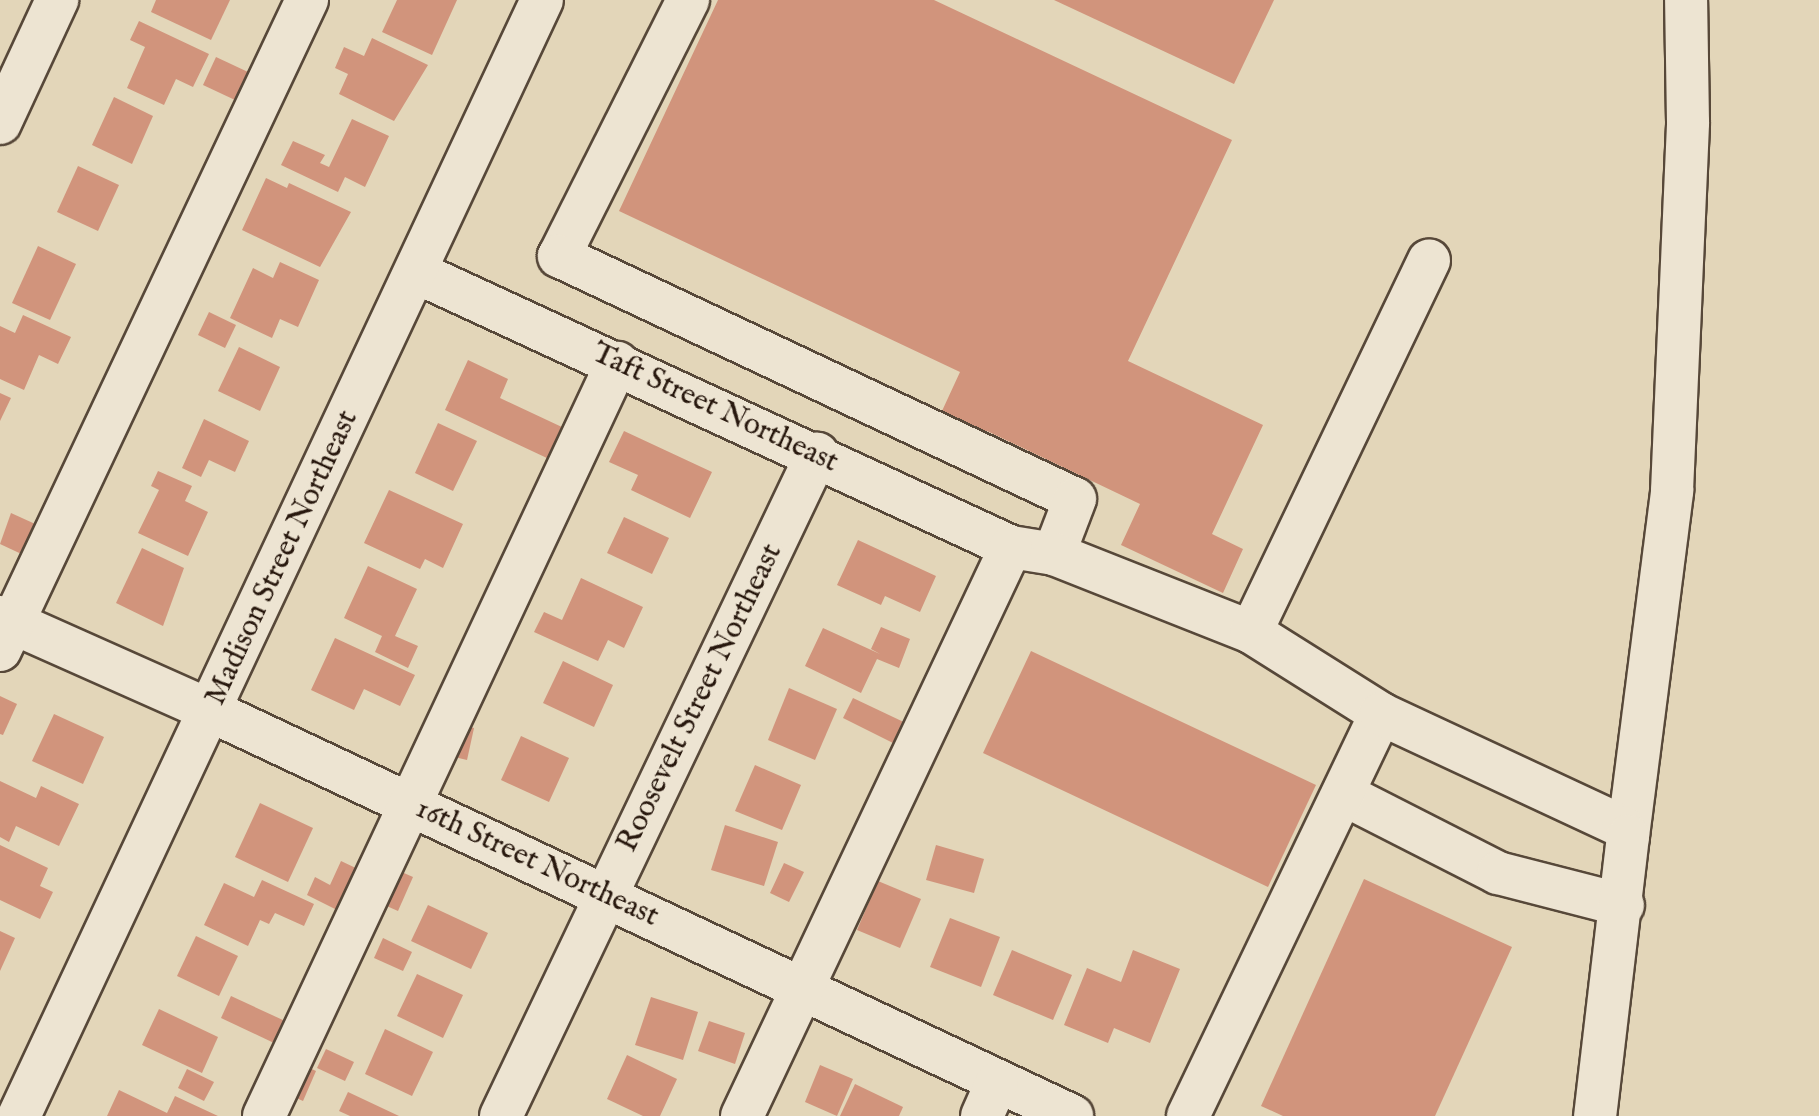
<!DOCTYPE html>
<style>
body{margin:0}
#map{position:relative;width:1819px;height:1116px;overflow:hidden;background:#e3d6b9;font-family:"IM FELL English",serif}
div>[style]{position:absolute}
.building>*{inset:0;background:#d1947c}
.roads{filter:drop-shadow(2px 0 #574839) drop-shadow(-2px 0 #574839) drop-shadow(0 2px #574839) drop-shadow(0 -2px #574839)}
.minor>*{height:42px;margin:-21px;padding:0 21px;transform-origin:21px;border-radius:21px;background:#ede4d2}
span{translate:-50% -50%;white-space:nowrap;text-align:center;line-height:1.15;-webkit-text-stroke:6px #ede4d2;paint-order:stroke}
.street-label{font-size:30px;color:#28180e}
</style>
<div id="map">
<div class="building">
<i style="clip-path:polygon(156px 0,230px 0,211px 40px,151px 12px)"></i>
<i style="clip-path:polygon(397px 0,457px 0,432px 55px,382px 32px)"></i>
<i style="clip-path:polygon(718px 0,934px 0,1232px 140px,1128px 361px,1263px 425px,1212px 534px,1243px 549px,1223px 593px,1121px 545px,1140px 504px,987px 431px,981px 444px,936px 424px,960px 372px,619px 211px)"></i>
<i style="clip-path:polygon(1054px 0,1274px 0,1234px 84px)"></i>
<i style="clip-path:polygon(139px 21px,209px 54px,193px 87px,176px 79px,164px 105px,127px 88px,145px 47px,130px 40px)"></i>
<i style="clip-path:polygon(372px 38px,428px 65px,394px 121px,339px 94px,348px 74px,335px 68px,344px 47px,364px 56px)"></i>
<i style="clip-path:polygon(216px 57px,248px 72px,235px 100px,203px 85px)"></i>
<i style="clip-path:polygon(114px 97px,153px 116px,132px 164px,92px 145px)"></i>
<i style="clip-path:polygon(352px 119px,389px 136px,365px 187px,345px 177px,338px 192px,281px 165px,293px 141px,325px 155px,320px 163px,329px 167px)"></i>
<i style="clip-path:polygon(78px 166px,119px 185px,98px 231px,57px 212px)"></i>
<i style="clip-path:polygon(266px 178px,287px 188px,289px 183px,351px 212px,320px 267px,242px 230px)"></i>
<i style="clip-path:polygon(38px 246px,76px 264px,50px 320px,12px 303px)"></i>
<i style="clip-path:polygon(280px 262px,319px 280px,298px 327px,280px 319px,272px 338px,230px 318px,253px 268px,273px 278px)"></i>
<i style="clip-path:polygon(209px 312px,236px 325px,225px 348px,198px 335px)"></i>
<i style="clip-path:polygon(23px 315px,71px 337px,58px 364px,39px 355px,24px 390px,0 379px,0 326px,15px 333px)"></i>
<i style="clip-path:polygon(239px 347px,280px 367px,260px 411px,218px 391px)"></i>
<i style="clip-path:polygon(468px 360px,508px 379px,500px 398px,564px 428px,549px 459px,445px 410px)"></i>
<i style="clip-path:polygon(0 393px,11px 398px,0 421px)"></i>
<i style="clip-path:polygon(204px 419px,249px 441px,235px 472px,209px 460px,201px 477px,182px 468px)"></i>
<i style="clip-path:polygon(438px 423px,477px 441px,453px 491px,415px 473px)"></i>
<i style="clip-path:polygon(624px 431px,712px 472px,690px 518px,631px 490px,638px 475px,609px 462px)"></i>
<i style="clip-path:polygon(158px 471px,192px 486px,185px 501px,208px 512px,188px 556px,138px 533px,159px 490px,151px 486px)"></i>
<i style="clip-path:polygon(389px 490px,463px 524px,443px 568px,425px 559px,420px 569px,364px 543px)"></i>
<i style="clip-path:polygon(11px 513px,44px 528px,30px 558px,0 544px)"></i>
<i style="clip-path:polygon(624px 517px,669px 538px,652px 574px,607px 553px)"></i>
<i style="clip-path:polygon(858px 540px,936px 576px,920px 612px,885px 596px,881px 605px,837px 585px)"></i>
<i style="clip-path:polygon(142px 548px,184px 568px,163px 626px,116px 603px)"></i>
<i style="clip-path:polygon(368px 566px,417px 589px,395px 636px,418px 646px,408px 668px,375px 652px,382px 636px,344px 618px)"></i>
<i style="clip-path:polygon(581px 578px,643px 607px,624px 648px,608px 640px,598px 661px,534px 632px,544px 612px,562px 620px)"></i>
<i style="clip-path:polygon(881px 627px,910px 639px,899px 668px,877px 659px,861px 693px,805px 666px,823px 628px,880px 654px,871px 649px)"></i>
<i style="clip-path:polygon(335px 638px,415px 675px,400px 706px,364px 689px,354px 710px,311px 690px)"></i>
<i style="clip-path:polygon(1031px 651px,1316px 785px,1268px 887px,983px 753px)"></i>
<i style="clip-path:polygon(563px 661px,613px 685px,594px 727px,543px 703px)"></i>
<i style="clip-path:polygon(789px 688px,837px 709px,815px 760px,768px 740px)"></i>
<i style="clip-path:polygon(0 696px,17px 704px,3px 735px,0 734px)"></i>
<i style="clip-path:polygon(853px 698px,910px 725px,899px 746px,843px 718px)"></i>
<i style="clip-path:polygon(54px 714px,104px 737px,83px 784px,32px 761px)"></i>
<i style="clip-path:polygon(450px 723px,474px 728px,467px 760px,442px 754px)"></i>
<i style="clip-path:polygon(521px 736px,569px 758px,549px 802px,501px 780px)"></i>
<i style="clip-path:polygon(755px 765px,801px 785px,782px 830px,735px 811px)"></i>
<i style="clip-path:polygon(0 781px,36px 798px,41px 786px,79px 804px,59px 846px,16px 826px,9px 842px,0 837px)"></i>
<i style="clip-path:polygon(260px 803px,313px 828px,288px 882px,235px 857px)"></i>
<i style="clip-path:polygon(725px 825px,778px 842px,764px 886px,711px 870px)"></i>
<i style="clip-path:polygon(0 845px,48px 868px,40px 886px,53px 892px,40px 919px,0 900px)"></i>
<i style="clip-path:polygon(936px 845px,984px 859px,974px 893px,926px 880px)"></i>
<i style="clip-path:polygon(341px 861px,362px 871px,343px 913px,307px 895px,315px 877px,330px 885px)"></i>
<i style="clip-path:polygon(784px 863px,804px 872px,789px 902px,770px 893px)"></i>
<i style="clip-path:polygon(388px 866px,413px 877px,398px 911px,373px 900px)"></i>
<i style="clip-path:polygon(1364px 879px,1512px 947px,1435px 1116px,1283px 1116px,1261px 1106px)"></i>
<i style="clip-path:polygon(262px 880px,314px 904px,304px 926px,275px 913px,269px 924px,260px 920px,248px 946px,204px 925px,224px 883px,254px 897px)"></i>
<i style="clip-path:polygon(878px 881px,921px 899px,900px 948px,857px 930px)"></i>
<i style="clip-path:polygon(428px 905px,488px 933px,471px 969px,411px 941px)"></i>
<i style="clip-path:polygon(950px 918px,1000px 937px,981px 987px,930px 967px)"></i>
<i style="clip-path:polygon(0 931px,15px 938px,0 971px)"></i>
<i style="clip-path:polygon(196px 936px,238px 956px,219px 996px,177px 976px)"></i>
<i style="clip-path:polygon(383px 938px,412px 952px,403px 971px,374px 958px)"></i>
<i style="clip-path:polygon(1012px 950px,1072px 975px,1053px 1020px,993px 995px)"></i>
<i style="clip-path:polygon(1133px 950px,1180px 969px,1150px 1043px,1114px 1028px,1108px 1043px,1064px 1025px,1087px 968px,1121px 982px)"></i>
<i style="clip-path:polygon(417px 974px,463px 995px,443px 1038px,397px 1016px)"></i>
<i style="clip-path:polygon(231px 996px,285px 1021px,274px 1043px,221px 1018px)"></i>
<i style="clip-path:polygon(651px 997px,698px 1012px,683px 1060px,635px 1045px)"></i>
<i style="clip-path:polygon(159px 1009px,218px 1037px,202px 1073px,142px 1045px)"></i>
<i style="clip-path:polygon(709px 1021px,745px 1033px,735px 1064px,698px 1051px)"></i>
<i style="clip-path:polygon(385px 1029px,433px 1052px,412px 1096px,365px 1074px)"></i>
<i style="clip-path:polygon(326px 1049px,354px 1062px,345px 1081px,317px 1068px)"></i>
<i style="clip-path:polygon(627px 1055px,677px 1079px,660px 1116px,643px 1116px,607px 1099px)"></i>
<i style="clip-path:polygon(297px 1062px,316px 1071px,303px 1101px,283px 1092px)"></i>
<i style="clip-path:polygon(820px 1065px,853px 1079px,837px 1116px,805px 1102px)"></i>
<i style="clip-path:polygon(187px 1069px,214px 1082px,204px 1101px,178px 1088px)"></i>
<i style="clip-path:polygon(855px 1084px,903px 1107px,899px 1116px,840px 1116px)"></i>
<i style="clip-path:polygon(119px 1090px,167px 1113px,175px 1096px,218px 1116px,107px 1116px)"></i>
<i style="clip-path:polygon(348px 1092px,399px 1116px,350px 1116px,339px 1111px)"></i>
</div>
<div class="roads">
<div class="minor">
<i style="left:688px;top:0;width:287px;rotate:116.7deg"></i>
<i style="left:559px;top:256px;width:570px;rotate:25.22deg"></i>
<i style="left:1075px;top:499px;width:59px;rotate:110.9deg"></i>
<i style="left:0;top:123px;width:136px;rotate:-65.1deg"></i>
<i style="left:418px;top:273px;width:653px;rotate:24.8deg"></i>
<i style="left:1011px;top:547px;width:44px;rotate:9.2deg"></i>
<i style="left:1054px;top:554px;width:212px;rotate:21.6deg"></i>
<i style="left:1251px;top:632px;width:154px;rotate:32.2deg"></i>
<i style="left:0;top:617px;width:229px;rotate:24deg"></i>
<i style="left:209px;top:710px;width:954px;rotate:25.19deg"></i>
<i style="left:1251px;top:632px;width:412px;rotate:-64.4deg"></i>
<i style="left:0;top:650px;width:719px;rotate:-64.72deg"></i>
<i style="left:1343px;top:794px;width:174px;rotate:27deg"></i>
<i style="left:1498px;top:873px;width:129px;rotate:14.4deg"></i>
<i style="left:1628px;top:836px;width:348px;rotate:-82.7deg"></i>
<i style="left:1672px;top:491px;width:369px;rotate:-87.5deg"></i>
<i style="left:1688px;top:122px;width:122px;rotate:-90.9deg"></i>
<i style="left:19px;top:1116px;width:1232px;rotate:-64.89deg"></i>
<i style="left:264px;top:1116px;width:832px;rotate:-64.88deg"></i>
<i style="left:501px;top:1116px;width:734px;rotate:-64.48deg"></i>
<i style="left:742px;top:1116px;width:629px;rotate:-64.7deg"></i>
<i style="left:982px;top:1116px;width:36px;rotate:-66deg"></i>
<i style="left:1188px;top:1116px;width:446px;rotate:-64.4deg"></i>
<i style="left:1381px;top:714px;width:267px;rotate:25deg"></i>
<i style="left:1623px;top:827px;width:10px;rotate:61deg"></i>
<i style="left:1628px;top:836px;width:282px;rotate:96.7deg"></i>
</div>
</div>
<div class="street-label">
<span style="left:715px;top:408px;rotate:25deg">Taft Street Northeast</span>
<span style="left:282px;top:558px;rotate:-65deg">Madison Street Northeast</span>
<span style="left:700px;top:698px;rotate:-64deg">Roosevelt Street Northeast</span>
<span style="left:537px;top:863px;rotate:25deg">16th Street Northeast</span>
</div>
</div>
